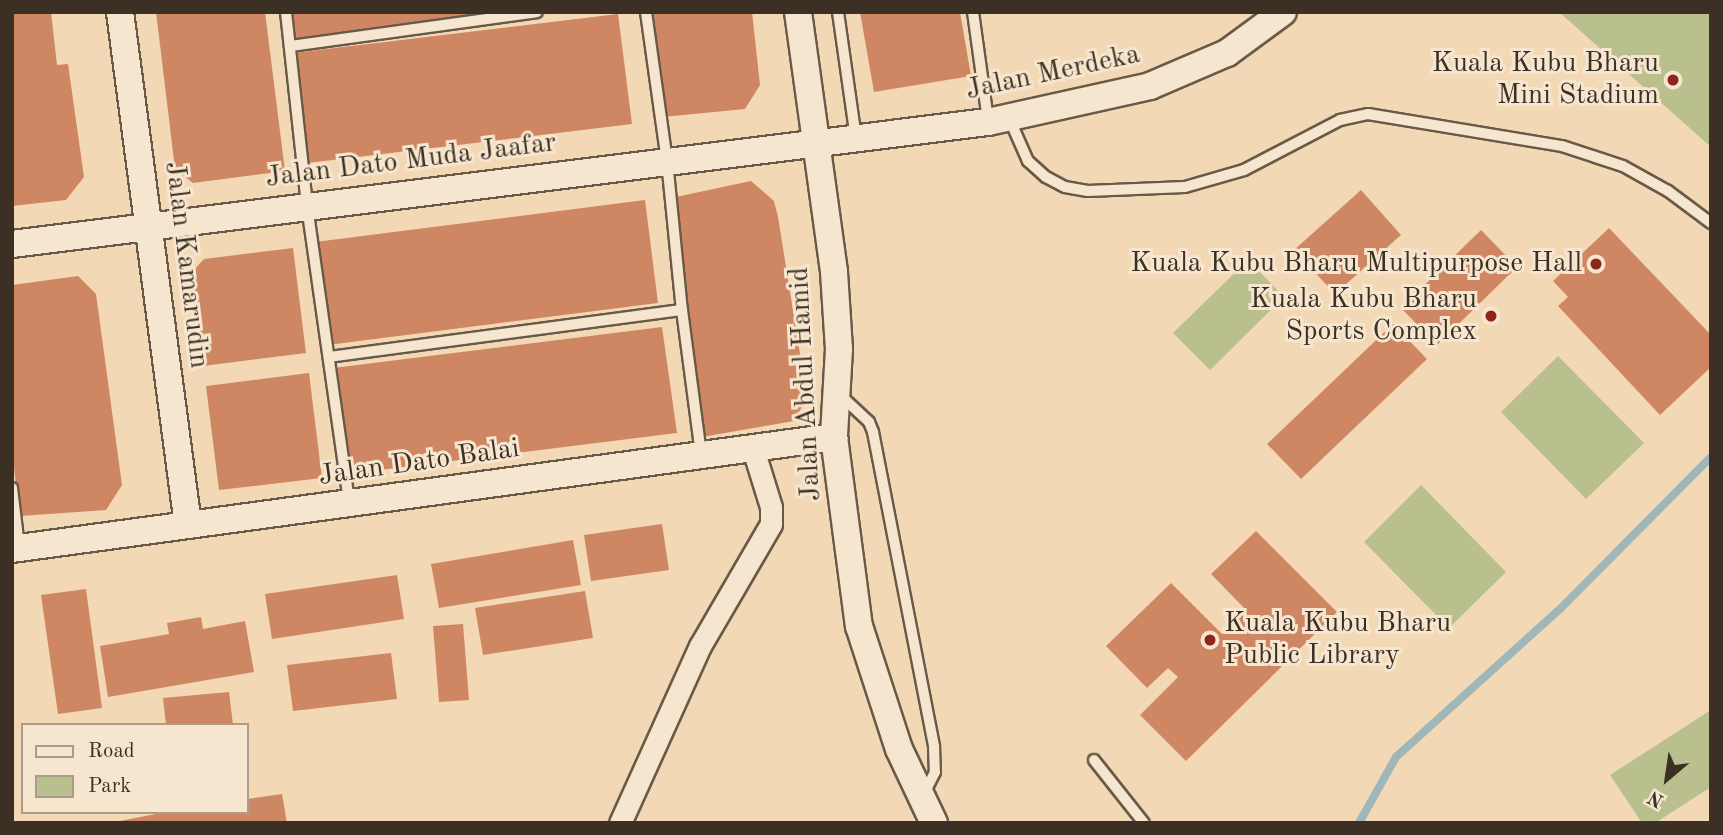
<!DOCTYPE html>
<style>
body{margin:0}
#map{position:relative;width:1723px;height:835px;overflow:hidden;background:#f2d8b5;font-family:"Old Standard TT",serif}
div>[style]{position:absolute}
.green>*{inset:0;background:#babf8e}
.stream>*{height:8px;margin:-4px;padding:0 4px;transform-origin:4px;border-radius:4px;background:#a0b7b9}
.building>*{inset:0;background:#cf8763}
.roads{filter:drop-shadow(2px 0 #695a48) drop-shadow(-2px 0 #695a48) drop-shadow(0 2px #695a48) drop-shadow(0 -2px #695a48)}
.service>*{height:10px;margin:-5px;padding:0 5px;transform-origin:5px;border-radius:5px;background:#f7e6cf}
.minor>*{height:21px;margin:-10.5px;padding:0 10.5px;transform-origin:10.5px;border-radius:10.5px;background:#f7e6cf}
.tertiary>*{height:26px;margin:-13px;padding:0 13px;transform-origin:13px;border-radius:13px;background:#f7e6cf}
.dots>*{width:19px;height:19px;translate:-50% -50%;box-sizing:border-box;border:4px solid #f7e6cf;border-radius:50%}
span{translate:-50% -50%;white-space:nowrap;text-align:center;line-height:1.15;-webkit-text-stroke:6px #f7e6cf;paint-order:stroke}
.poi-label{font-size:28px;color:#3b3023}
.right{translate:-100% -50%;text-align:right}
.left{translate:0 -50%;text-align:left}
.street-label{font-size:28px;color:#3b3023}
.frame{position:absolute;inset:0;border:14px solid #3b3023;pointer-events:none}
.legend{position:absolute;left:21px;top:723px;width:228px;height:91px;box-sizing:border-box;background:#f7e6cf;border:2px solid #ac9d8a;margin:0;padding:9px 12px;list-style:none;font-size:21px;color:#3b3023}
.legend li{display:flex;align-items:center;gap:14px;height:35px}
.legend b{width:35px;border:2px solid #ac9d8a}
.north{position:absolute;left:1632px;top:744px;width:70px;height:70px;-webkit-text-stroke:5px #f7e6cf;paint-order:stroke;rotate:209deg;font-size:19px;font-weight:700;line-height:28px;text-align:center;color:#3b3023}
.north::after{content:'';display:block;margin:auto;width:24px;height:32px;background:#3b3023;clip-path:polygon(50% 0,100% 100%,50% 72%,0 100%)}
</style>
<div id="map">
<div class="green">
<i style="clip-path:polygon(1559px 12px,1711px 12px,1711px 147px)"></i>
<i style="clip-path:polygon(1248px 260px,1284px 297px,1210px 370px,1173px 333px)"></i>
<i style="clip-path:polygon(1558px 356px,1644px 443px,1586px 499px,1501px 412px)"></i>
<i style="clip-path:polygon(1421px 485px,1506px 572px,1449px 628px,1364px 542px)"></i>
<i style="clip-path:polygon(1711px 710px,1711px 787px,1655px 823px,1642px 823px,1610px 775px)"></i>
</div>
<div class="stream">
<i style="left:1359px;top:823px;width:76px;rotate:-60.7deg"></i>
<i style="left:1396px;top:757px;width:222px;rotate:-42.1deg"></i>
<i style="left:1561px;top:608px;width:213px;rotate:-45.2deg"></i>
</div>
<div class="building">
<i style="clip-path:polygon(12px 12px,51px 12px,57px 65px,68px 64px,84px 177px,66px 200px,12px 206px)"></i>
<i style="clip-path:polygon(156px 12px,265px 12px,285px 171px,193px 183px,175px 169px)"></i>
<i style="clip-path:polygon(289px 12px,488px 12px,488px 14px,293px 40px)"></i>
<i style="clip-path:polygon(648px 12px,752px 12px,760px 85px,745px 109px,663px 117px)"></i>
<i style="clip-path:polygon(860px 12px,960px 12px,971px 76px,874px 92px)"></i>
<i style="clip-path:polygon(618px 14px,632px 124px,307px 163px,293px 53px)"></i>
<i style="clip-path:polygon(751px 181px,774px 201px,778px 217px,807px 398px,794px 421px,702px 437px,671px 198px)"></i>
<i style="clip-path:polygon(1361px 190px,1401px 235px,1335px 294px,1294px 250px)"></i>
<i style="clip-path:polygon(645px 200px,658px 303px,328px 345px,315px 242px)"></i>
<i style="clip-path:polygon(1609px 228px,1711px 335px,1711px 367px,1660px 415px,1558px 306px,1568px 297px,1553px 281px)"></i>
<i style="clip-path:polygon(1481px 230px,1517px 267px,1437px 345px,1401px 308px)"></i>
<i style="clip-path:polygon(293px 248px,306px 353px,203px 366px,191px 273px,204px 259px)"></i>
<i style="clip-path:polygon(78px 276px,96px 294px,122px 485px,106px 510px,20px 516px,12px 452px,12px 285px)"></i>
<i style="clip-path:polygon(1393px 324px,1427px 359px,1301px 479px,1267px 444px)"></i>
<i style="clip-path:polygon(662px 327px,677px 433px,347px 474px,333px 368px)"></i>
<i style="clip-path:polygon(309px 373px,322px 478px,219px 490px,206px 386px)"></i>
<i style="clip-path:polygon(662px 524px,669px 570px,591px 581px,584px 535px)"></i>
<i style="clip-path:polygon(1256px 531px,1337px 612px,1186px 761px,1140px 715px,1178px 677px,1168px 668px,1147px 688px,1106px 646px,1171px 583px,1222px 634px,1246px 610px,1211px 574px)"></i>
<i style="clip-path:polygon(573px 540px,581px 585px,439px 608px,431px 564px)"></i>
<i style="clip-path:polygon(397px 575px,404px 619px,272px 639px,265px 594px)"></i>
<i style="clip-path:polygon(86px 589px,102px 708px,58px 714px,41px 595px)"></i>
<i style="clip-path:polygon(585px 591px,593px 638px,483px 655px,475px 608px)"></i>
<i style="clip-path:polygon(201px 617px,203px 629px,245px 621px,254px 672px,108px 697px,100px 646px,169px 634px,167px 623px)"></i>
<i style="clip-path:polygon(463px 624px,469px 700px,439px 702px,433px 626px)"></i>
<i style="clip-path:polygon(391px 653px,397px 699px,293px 711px,287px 665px)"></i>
<i style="clip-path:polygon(229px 692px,233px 725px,166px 725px,163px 698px)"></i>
<i style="clip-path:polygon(282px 794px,287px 823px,110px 823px,166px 812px,247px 812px,247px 799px)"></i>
</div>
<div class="roads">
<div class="service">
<i style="left:286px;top:12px;width:195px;rotate:83.8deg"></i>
<i style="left:307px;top:206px;width:299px;rotate:81.9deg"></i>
<i style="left:646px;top:12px;width:150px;rotate:82deg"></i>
<i style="left:667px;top:161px;width:150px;rotate:84.3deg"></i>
<i style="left:682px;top:310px;width:145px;rotate:82.5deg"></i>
<i style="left:838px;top:12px;width:127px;rotate:81.9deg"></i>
<i style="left:973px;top:12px;width:109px;rotate:82.1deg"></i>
<i style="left:290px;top:46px;width:249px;rotate:-7.8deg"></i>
<i style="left:1009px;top:118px;width:47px;rotate:66.2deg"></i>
<i style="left:1028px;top:161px;width:24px;rotate:42deg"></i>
<i style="left:1046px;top:177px;width:21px;rotate:28deg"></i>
<i style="left:1065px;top:187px;width:23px;rotate:10deg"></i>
<i style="left:1088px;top:191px;width:97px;rotate:-2.4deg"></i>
<i style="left:1185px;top:187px;width:61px;rotate:-16.1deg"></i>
<i style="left:1244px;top:170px;width:108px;rotate:-27.5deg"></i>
<i style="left:1340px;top:120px;width:29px;rotate:-12deg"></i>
<i style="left:1368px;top:114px;width:197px;rotate:9.4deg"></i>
<i style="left:1562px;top:146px;width:64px;rotate:18.2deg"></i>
<i style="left:1623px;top:166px;width:51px;rotate:29.1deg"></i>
<i style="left:1668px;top:191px;width:54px;rotate:36.7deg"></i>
<i style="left:329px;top:357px;width:356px;rotate:-7.6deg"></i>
<i style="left:839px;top:394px;width:41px;rotate:43deg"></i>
<i style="left:869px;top:422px;width:11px;rotate:68deg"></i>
<i style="left:873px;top:432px;width:321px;rotate:79deg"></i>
<i style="left:934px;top:747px;width:25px;rotate:88deg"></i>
<i style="left:935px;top:772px;width:27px;rotate:117deg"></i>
<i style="left:12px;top:488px;width:59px;rotate:83.2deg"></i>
<i style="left:1094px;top:760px;width:80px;rotate:51.6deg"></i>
</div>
<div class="minor">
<i style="left:620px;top:823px;width:194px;rotate:-65.7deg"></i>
<i style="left:700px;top:646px;width:141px;rotate:-59.8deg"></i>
<i style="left:771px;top:524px;width:17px;rotate:-90deg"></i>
<i style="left:771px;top:507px;width:61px;rotate:-107.2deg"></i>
</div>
<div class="tertiary">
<i style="left:120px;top:12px;width:517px;rotate:82.45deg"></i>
<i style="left:798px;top:12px;width:262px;rotate:82.1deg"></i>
<i style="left:834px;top:272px;width:77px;rotate:86.3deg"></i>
<i style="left:839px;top:349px;width:88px;rotate:93.3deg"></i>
<i style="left:834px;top:437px;width:191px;rotate:82.5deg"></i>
<i style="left:859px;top:626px;width:129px;rotate:72deg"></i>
<i style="left:899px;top:749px;width:82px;rotate:64.7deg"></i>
<i style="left:12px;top:244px;width:984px;rotate:-7.13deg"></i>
<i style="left:988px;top:122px;width:166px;rotate:-12.5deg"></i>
<i style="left:1150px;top:86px;width:84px;rotate:-23.2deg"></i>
<i style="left:1227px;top:53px;width:69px;rotate:-36.2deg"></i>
<i style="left:12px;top:549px;width:830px;rotate:-7.76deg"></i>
</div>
</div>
<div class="dots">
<i style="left:1673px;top:80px;background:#8f2418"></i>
<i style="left:1596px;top:264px;background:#8f2418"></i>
<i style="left:1491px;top:316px;background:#8f2418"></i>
<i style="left:1210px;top:640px;background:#8f2418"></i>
</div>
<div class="poi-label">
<span class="right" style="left:1659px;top:80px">Kuala Kubu Bharu<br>Mini Stadium</span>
<span class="right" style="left:1582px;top:264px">Kuala Kubu Bharu Multipurpose Hall</span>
<span class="right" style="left:1477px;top:316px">Kuala Kubu Bharu<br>Sports Complex</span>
<span class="left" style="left:1224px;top:640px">Kuala Kubu Bharu<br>Public Library</span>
</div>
<div class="street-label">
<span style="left:1053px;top:73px;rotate:-12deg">Jalan Merdeka</span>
<span style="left:411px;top:161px;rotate:-7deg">Jalan Dato Muda Jaafar</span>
<span style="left:186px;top:265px;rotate:83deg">Jalan Kamarudin</span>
<span style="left:806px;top:384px;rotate:-93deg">Jalan Abdul Hamid</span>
<span style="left:419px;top:463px;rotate:-8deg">Jalan Dato Balai</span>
</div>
<div class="frame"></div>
<ul class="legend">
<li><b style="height:9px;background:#f7e6cf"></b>Road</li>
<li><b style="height:19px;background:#babf8e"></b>Park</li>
</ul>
<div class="north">N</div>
</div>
